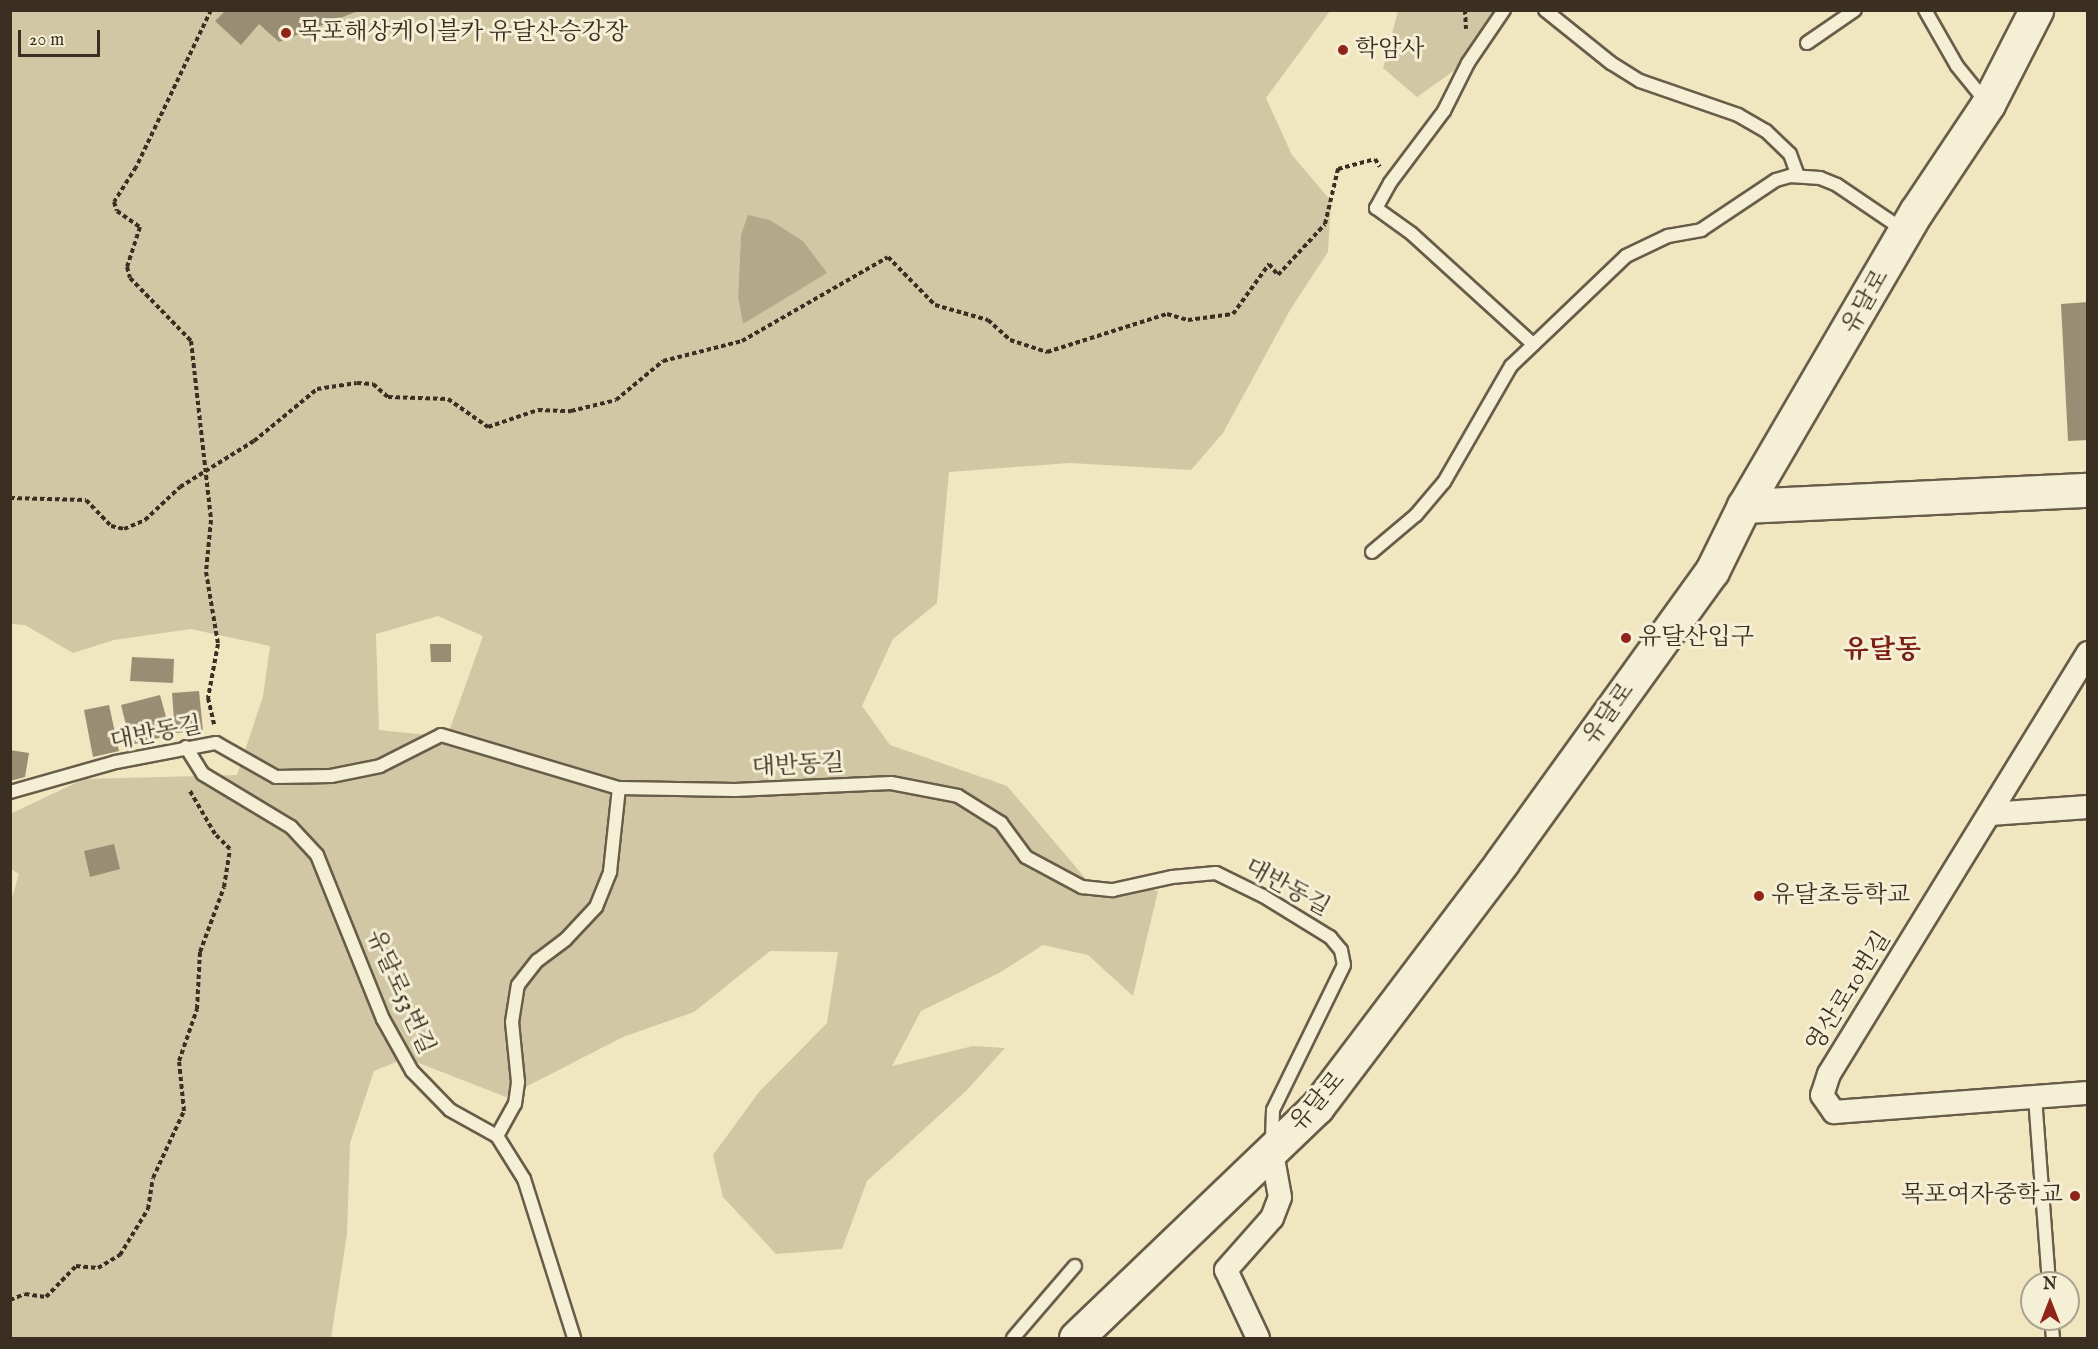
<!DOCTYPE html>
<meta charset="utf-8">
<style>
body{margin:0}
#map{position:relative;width:2098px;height:1349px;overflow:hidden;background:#f0e6c0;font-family:"IM FELL English","Noto Serif KR",serif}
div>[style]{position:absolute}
.green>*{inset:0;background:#d1c7a5}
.water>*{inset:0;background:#b2a88a}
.building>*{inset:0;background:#998e74}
.path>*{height:4px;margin-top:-2px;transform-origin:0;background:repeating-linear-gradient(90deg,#3a2f21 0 4.5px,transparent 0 7.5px)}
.roads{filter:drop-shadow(2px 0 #685d49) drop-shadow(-2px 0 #685d49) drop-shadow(0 2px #685d49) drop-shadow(0 -2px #685d49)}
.lane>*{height:12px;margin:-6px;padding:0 6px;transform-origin:6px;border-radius:6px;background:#f5efd6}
.street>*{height:22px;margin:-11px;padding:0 11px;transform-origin:11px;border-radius:11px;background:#f5efd6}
.secondary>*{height:33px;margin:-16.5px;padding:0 16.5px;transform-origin:16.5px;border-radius:16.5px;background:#f5efd6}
.dots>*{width:16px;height:16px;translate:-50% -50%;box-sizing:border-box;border:3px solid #f5efd6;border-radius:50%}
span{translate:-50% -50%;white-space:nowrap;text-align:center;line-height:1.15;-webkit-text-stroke:6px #f5efd6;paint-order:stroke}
.poi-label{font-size:24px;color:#3a2f21}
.left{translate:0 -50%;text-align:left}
.right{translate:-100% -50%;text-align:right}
.street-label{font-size:24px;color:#3a2f21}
.quarter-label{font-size:27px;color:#7a1f14;font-weight:700}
.frame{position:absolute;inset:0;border:12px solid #3a2f21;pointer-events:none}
.north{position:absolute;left:2020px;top:1271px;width:60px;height:60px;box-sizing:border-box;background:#f5efd6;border:2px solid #aaa28e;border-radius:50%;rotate:0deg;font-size:16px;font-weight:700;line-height:24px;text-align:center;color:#3a2f21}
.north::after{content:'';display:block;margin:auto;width:21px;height:27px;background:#8f2418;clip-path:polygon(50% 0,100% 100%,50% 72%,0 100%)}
.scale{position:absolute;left:18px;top:30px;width:82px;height:27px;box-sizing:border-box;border:3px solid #3a2f21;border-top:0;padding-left:8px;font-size:18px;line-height:21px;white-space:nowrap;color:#3a2f21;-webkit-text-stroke:4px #f5efd6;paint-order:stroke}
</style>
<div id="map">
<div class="green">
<i style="clip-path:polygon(evenodd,11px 11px,1330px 11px,1266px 98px,1292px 155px,1331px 201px,1328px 252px,1290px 310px,1223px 433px,1191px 470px,1070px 463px,949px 472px,937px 603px,893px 639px,862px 706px,890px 745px,1007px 786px,1086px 879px,1158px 891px,1133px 996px,1088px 955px,1043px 945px,999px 973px,921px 1011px,892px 1066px,973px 1046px,1005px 1048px,966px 1091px,867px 1181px,842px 1249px,776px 1254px,723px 1197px,713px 1155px,759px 1092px,827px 1023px,838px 952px,770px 951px,694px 1012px,623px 1037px,506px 1097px,406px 1058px,374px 1071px,350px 1143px,347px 1234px,331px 1338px,11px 1338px,10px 904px,19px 874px,11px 869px,10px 814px,84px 779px,237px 775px,263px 696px,270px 646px,191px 629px,114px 640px,73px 653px,25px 625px,11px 624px,11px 11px,770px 220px,803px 241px,826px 273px,743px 324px,738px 297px,741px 235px,770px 220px,11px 11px,438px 616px,483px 636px,447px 737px,379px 730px,376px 634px,438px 616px)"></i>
<i style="clip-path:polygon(1398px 11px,1398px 10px,1493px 11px,1455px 70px,1417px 97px,1383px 68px)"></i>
</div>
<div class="water">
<i style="clip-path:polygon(748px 215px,770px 220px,803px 241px,827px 273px,743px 324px,738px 297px,741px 235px)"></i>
</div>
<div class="building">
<i style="clip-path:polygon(226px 10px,358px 10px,358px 11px,279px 42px,259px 24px,241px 45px,215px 21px)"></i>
<i style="clip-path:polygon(2088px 302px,2088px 440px,2068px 441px,2061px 304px)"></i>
<i style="clip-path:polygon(430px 644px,451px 644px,451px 662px,431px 662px)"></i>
<i style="clip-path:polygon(132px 657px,174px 659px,173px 683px,130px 681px)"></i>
<i style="clip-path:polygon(199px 691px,203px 731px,175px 733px,172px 693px)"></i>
<i style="clip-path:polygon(160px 695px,171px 735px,131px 745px,121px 705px)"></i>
<i style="clip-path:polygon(109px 705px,119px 751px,93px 757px,84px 710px)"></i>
<i style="clip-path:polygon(10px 750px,29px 753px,25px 777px,10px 781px)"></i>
<i style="clip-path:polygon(114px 844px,120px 869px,90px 877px,84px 851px)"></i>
</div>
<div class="path">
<i style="left:211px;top:10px;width:174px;rotate:115.5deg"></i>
<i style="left:136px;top:167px;width:41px;rotate:122.2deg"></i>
<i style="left:114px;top:202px;width:9px;rotate:72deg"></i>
<i style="left:117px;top:211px;width:28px;rotate:35deg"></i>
<i style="left:140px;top:227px;width:42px;rotate:108deg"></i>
<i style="left:127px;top:267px;width:11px;rotate:75deg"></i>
<i style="left:130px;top:278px;width:88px;rotate:45.9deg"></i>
<i style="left:191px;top:341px;width:180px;rotate:83.6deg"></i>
<i style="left:211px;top:520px;width:52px;rotate:95.5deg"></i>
<i style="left:206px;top:572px;width:73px;rotate:80.5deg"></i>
<i style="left:218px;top:644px;width:55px;rotate:100.5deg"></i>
<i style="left:208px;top:698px;width:28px;rotate:77deg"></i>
<i style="left:1465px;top:10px;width:19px;rotate:87deg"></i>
<i style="left:10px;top:498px;width:76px;rotate:1.5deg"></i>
<i style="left:86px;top:500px;width:36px;rotate:46deg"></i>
<i style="left:111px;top:526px;width:13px;rotate:13deg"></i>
<i style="left:124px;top:529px;width:23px;rotate:-23deg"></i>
<i style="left:145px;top:520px;width:48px;rotate:-43.3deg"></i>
<i style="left:180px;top:487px;width:87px;rotate:-31.9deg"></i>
<i style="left:254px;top:441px;width:82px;rotate:-39.5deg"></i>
<i style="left:317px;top:389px;width:40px;rotate:-8.5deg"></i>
<i style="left:357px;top:383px;width:16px;rotate:4deg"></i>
<i style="left:373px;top:384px;width:20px;rotate:41deg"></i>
<i style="left:388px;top:397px;width:60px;rotate:1.9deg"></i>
<i style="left:448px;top:399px;width:49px;rotate:35deg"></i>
<i style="left:488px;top:427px;width:53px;rotate:-18.8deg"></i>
<i style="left:538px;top:410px;width:33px;rotate:2deg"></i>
<i style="left:571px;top:411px;width:46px;rotate:-13.7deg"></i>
<i style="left:616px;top:400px;width:61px;rotate:-39.7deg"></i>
<i style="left:663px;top:361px;width:81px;rotate:-14.2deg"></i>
<i style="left:742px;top:341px;width:168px;rotate:-29.9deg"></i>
<i style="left:888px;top:257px;width:67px;rotate:45.6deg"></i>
<i style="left:935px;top:305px;width:55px;rotate:15.8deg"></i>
<i style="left:988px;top:320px;width:30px;rotate:42deg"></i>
<i style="left:1010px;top:340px;width:39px;rotate:18deg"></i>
<i style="left:1047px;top:352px;width:126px;rotate:-17.6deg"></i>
<i style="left:1167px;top:314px;width:22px;rotate:16deg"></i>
<i style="left:1188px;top:320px;width:45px;rotate:-7.6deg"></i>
<i style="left:1233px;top:314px;width:62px;rotate:-54.2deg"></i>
<i style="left:1269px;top:264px;width:14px;rotate:51deg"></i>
<i style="left:1278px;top:275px;width:69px;rotate:-47.3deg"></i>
<i style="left:1325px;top:224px;width:57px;rotate:-76.7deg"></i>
<i style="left:1338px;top:169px;width:38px;rotate:-15deg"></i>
<i style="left:1375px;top:159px;width:9px;rotate:58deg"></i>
<i style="left:10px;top:1300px;width:16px;rotate:-22deg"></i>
<i style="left:25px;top:1294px;width:21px;rotate:8deg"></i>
<i style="left:46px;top:1297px;width:43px;rotate:-45.9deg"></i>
<i style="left:76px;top:1266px;width:22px;rotate:5deg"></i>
<i style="left:98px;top:1268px;width:26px;rotate:-31deg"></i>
<i style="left:120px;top:1255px;width:54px;rotate:-58.7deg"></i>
<i style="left:148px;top:1209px;width:31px;rotate:-81deg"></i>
<i style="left:153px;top:1178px;width:74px;rotate:-65.2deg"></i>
<i style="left:184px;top:1111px;width:50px;rotate:-95.7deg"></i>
<i style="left:179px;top:1061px;width:55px;rotate:-70.9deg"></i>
<i style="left:197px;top:1009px;width:57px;rotate:-87deg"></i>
<i style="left:200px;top:952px;width:69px;rotate:-69.7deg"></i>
<i style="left:224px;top:887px;width:38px;rotate:-81deg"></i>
<i style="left:230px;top:849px;width:21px;rotate:-135deg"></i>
<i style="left:215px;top:834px;width:50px;rotate:-120.2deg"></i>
</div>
<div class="roads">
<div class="lane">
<i style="left:1504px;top:10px;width:64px;rotate:124.2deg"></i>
<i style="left:1468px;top:63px;width:54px;rotate:116.6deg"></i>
<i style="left:1444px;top:111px;width:90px;rotate:126.9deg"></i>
<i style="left:1390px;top:183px;width:29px;rotate:119deg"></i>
<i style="left:1376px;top:208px;width:44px;rotate:35.8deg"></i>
<i style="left:1412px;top:234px;width:164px;rotate:42.3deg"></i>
<i style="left:1545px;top:10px;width:85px;rotate:38.8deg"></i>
<i style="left:1611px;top:63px;width:34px;rotate:32deg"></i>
<i style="left:1640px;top:81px;width:104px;rotate:19.1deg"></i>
<i style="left:1738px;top:115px;width:32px;rotate:30deg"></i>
<i style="left:1766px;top:131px;width:33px;rotate:44deg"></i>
<i style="left:1790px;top:154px;width:23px;rotate:70deg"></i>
<i style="left:1925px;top:10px;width:64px;rotate:60.3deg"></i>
<i style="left:1957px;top:66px;width:48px;rotate:51deg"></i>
<i style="left:1807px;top:43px;width:58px;rotate:-34.5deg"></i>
<i style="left:1372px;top:552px;width:57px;rotate:-40.1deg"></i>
<i style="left:1416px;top:515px;width:43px;rotate:-49.7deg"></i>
<i style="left:1444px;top:482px;width:134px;rotate:-60deg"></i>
<i style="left:1511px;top:366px;width:159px;rotate:-43.7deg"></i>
<i style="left:1626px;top:256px;width:47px;rotate:-25.5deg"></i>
<i style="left:1668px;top:236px;width:34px;rotate:-10deg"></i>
<i style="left:1701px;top:230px;width:90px;rotate:-33.7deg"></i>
<i style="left:1776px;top:180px;width:15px;rotate:-16deg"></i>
<i style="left:1790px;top:176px;width:30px;rotate:4deg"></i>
<i style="left:1820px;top:178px;width:18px;rotate:22deg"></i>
<i style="left:1837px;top:185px;width:82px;rotate:34.1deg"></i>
<i style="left:186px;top:747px;width:32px;rotate:58deg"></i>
<i style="left:203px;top:774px;width:103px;rotate:31.1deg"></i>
<i style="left:291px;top:827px;width:38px;rotate:47deg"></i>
<i style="left:317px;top:855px;width:177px;rotate:68.1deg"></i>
<i style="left:383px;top:1019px;width:60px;rotate:60.9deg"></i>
<i style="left:412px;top:1071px;width:54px;rotate:45.7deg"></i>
<i style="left:450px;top:1110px;width:54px;rotate:29deg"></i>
<i style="left:497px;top:1136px;width:51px;rotate:57.9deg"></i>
<i style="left:524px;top:1179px;width:167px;rotate:72.5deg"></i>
<i style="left:10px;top:792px;width:110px;rotate:-15.8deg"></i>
<i style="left:116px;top:762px;width:102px;rotate:-10.8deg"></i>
<i style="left:216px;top:743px;width:69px;rotate:29.5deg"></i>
<i style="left:276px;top:777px;width:55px;rotate:-1deg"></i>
<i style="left:331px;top:776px;width:50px;rotate:-11.5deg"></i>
<i style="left:380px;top:766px;width:68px;rotate:-26.9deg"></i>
<i style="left:441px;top:735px;width:186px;rotate:16.6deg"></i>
<i style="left:619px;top:788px;width:116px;rotate:1deg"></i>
<i style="left:735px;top:790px;width:156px;rotate:-2.6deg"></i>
<i style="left:891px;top:783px;width:68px;rotate:11deg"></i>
<i style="left:958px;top:796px;width:51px;rotate:32.1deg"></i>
<i style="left:1001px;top:823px;width:42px;rotate:53.7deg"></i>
<i style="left:1026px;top:857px;width:64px;rotate:28.2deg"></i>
<i style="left:1082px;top:887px;width:31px;rotate:6deg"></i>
<i style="left:1113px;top:890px;width:60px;rotate:-12.4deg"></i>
<i style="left:1172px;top:877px;width:44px;rotate:-5.2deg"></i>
<i style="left:1216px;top:873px;width:52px;rotate:26.1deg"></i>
<i style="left:1263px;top:896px;width:79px;rotate:31.5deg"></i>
<i style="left:1330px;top:937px;width:17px;rotate:50deg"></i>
<i style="left:1341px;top:950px;width:15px;rotate:79deg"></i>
<i style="left:1344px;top:965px;width:161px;rotate:116.1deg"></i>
<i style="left:1273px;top:1110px;width:33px;rotate:92deg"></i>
<i style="left:2035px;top:1097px;width:187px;rotate:85.7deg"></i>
<i style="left:497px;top:1136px;width:37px;rotate:-61deg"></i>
<i style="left:515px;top:1104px;width:22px;rotate:-82deg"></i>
<i style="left:518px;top:1082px;width:60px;rotate:-95.7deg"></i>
<i style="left:512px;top:1022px;width:37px;rotate:-81deg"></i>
<i style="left:518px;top:985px;width:31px;rotate:-52deg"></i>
<i style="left:537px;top:961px;width:36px;rotate:-37deg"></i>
<i style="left:566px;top:939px;width:44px;rotate:-46.8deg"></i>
<i style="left:596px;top:907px;width:38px;rotate:-68deg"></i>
<i style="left:610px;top:872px;width:84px;rotate:-83.9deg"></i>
<i style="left:2051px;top:1319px;width:19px;rotate:84deg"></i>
<i style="left:1013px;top:1338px;width:95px;rotate:-49.3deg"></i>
</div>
<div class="street">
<i style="left:2088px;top:653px;width:494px;rotate:121.6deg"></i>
<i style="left:1829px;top:1074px;width:22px;rotate:108deg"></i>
<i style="left:1822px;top:1095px;width:21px;rotate:55deg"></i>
<i style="left:1834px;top:1112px;width:255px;rotate:-4.3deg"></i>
<i style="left:1990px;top:814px;width:98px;rotate:-4.1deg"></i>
<i style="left:1258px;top:1338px;width:75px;rotate:-115.2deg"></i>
<i style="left:1226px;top:1270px;width:69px;rotate:-48.5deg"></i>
<i style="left:1272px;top:1218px;width:22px;rotate:-69deg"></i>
<i style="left:1280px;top:1197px;width:45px;rotate:-100.3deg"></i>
</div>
<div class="secondary">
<i style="left:1744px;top:506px;width:344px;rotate:-2.7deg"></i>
<i style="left:1076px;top:1338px;width:334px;rotate:-43.8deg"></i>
<i style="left:1317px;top:1107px;width:307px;rotate:-52.9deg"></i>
<i style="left:1502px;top:862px;width:359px;rotate:-54.2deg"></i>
<i style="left:1712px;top:571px;width:72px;rotate:-63.8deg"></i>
<i style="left:1744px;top:506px;width:341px;rotate:-59.7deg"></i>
<i style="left:1916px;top:212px;width:130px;rotate:-56.3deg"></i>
<i style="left:1988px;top:104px;width:106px;rotate:-62.9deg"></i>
</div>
</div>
<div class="dots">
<i style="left:286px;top:33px;background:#8f2418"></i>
<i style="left:1343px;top:50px;background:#8f2418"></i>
<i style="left:1626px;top:638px;background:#8f2418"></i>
<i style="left:1759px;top:896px;background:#8f2418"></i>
<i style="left:2075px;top:1196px;background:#8f2418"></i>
</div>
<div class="poi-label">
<span class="left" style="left:298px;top:33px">목포해상케이블카 유달산승강장</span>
<span class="left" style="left:1355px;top:50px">학암사</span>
<span class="left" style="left:1638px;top:638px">유달산입구</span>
<span class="left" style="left:1771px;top:896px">유달초등학교</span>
<span class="right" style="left:2063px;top:1196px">목포여자중학교</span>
</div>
<div class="street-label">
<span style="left:1866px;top:302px;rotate:-60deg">유달로</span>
<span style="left:1609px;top:714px;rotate:-54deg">유달로</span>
<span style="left:156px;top:734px;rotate:-11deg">대반동길</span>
<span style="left:798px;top:766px;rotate:-3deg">대반동길</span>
<span style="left:1287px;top:888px;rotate:29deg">대반동길</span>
<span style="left:400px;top:992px;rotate:66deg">유달로53번길</span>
<span style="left:1849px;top:992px;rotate:-58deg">영산로10번길</span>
<span style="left:1318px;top:1102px;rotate:-49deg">유달로</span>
</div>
<div class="quarter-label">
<span style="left:1882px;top:652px">유달동</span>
</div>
<div class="frame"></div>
<div class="north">N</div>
<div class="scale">20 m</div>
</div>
